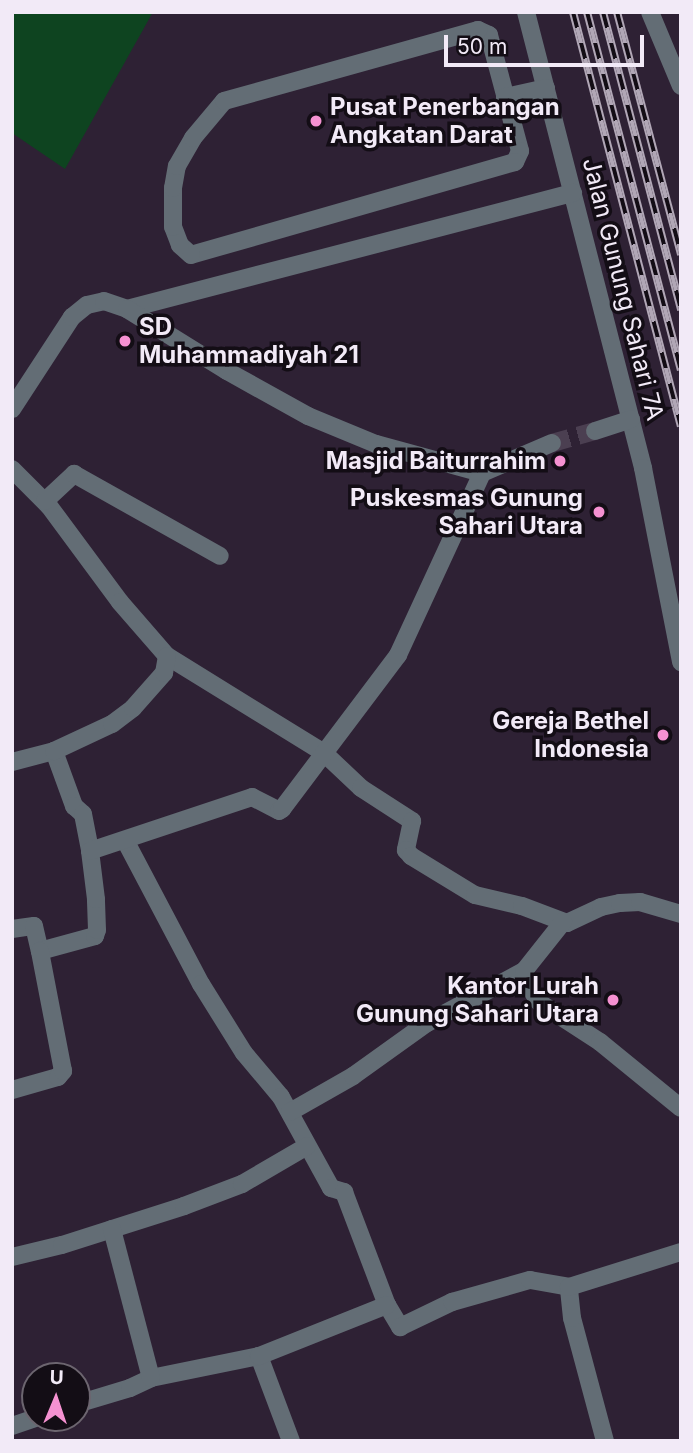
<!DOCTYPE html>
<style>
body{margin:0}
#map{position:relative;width:693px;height:1453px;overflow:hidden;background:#2e2134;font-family:Inter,sans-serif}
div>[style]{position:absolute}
.green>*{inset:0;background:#0e4420}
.street-tunnel>*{height:18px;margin-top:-9px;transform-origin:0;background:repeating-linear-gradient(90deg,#4b3f51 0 18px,transparent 0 27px)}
.street>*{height:18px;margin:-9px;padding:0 9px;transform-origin:9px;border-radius:9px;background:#636d75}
.rail>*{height:8px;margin-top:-4px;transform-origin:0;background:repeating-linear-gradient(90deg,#130d15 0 16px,#b1a7b6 0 32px);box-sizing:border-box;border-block:2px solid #b1a7b6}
.dots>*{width:19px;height:19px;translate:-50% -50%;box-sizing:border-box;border:4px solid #130d15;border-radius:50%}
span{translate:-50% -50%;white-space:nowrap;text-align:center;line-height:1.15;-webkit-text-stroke:7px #130d15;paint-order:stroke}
.poi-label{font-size:24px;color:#f2eaf7;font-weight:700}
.left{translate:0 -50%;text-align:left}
.right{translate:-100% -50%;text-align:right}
.street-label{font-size:24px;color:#f2eaf7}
.frame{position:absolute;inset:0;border:14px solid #f2eaf7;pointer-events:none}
.north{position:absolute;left:21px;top:1362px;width:70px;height:70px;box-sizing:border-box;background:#130d15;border:2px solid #6c656f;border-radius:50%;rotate:2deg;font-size:19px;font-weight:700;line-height:28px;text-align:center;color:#f2eaf7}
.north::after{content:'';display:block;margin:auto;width:24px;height:32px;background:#f591d1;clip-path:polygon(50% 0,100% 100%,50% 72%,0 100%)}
.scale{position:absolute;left:444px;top:35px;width:200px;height:32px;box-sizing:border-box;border:4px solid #f2eaf7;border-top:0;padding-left:9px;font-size:21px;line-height:24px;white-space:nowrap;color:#f2eaf7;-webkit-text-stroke:5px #130d15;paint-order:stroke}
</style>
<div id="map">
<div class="green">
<i style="clip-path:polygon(12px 12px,153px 12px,65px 169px,12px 133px)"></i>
</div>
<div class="street-tunnel">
<i style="left:552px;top:443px;width:45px;rotate:-15.6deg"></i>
</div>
<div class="street">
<i style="left:526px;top:12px;width:471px;rotate:75.6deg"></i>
<i style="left:643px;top:468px;width:198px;rotate:78.9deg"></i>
<i style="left:650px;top:12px;width:80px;rotate:67.3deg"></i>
<i style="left:478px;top:30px;width:12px;rotate:24deg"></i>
<i style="left:489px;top:35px;width:120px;rotate:75deg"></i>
<i style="left:520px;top:151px;width:12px;rotate:114deg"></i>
<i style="left:515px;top:162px;width:337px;rotate:164deg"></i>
<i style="left:191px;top:255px;width:15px;rotate:-138deg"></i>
<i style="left:180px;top:245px;width:19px;rotate:-111deg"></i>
<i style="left:173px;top:227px;width:39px;rotate:-90deg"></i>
<i style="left:173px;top:188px;width:22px;rotate:-80deg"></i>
<i style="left:177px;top:166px;width:32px;rotate:-60deg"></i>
<i style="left:193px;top:138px;width:48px;rotate:-50deg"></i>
<i style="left:224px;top:101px;width:264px;rotate:-15.6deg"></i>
<i style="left:505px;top:97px;width:42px;rotate:-12.4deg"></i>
<i style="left:127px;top:309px;width:461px;rotate:-14.6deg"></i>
<i style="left:12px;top:409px;width:110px;rotate:-56.9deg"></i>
<i style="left:72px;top:317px;width:19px;rotate:-39deg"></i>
<i style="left:87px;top:305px;width:17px;rotate:-13deg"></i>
<i style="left:104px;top:301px;width:24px;rotate:19deg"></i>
<i style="left:127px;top:309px;width:118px;rotate:31.8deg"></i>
<i style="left:227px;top:371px;width:93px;rotate:29.1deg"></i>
<i style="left:308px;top:416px;width:74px;rotate:22.4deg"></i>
<i style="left:376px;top:444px;width:110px;rotate:15.3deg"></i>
<i style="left:482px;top:473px;width:76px;rotate:-23.2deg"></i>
<i style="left:595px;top:431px;width:38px;rotate:-18deg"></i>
<i style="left:12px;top:469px;width:52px;rotate:45deg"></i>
<i style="left:49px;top:506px;width:119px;rotate:53.5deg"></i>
<i style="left:120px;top:602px;width:72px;rotate:49deg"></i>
<i style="left:167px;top:656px;width:185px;rotate:31.7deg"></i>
<i style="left:324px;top:753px;width:51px;rotate:43.4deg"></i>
<i style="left:361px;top:788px;width:61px;rotate:32.9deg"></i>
<i style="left:412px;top:821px;width:30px;rotate:102deg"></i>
<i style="left:406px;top:850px;width:8px;rotate:50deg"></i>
<i style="left:411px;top:856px;width:75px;rotate:31.4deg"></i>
<i style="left:475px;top:895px;width:48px;rotate:13.2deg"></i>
<i style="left:522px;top:906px;width:48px;rotate:20.7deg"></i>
<i style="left:567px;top:923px;width:38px;rotate:-25deg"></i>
<i style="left:601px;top:907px;width:19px;rotate:-12deg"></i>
<i style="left:620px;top:903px;width:20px;rotate:-3deg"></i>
<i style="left:640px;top:902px;width:43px;rotate:16.3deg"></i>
<i style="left:45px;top:501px;width:40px;rotate:-43deg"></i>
<i style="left:74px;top:474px;width:167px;rotate:29.3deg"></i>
<i style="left:54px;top:751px;width:59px;rotate:70deg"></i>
<i style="left:74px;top:806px;width:12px;rotate:42deg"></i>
<i style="left:83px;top:814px;width:38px;rotate:79deg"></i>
<i style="left:12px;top:762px;width:43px;rotate:-14.7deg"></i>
<i style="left:54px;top:751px;width:64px;rotate:-25deg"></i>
<i style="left:112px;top:724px;width:26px;rotate:-37deg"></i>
<i style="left:133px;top:708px;width:47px;rotate:-48.5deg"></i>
<i style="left:164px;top:673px;width:17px;rotate:-80deg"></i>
<i style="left:126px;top:842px;width:161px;rotate:62.2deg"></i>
<i style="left:201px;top:984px;width:81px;rotate:58.1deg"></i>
<i style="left:244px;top:1053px;width:57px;rotate:49.9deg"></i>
<i style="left:281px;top:1097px;width:104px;rotate:61.2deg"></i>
<i style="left:331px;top:1188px;width:14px;rotate:17deg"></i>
<i style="left:344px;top:1192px;width:121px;rotate:69.2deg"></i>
<i style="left:387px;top:1305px;width:26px;rotate:59deg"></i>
<i style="left:400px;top:1327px;width:58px;rotate:-25.7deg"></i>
<i style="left:452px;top:1302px;width:81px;rotate:-15.8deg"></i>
<i style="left:530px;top:1280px;width:40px;rotate:10deg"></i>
<i style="left:12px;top:929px;width:22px;rotate:-8deg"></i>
<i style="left:34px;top:926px;width:26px;rotate:77deg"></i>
<i style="left:40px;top:951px;width:57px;rotate:-15.3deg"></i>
<i style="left:95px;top:936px;width:6px;rotate:-72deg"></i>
<i style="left:97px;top:930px;width:31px;rotate:-92deg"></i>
<i style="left:96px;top:899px;width:48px;rotate:-97.1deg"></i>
<i style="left:90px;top:851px;width:171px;rotate:-18.4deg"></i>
<i style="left:252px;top:797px;width:30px;rotate:27deg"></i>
<i style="left:279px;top:811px;width:4px;rotate:-34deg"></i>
<i style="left:282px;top:809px;width:193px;rotate:-53deg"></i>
<i style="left:398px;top:655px;width:200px;rotate:-65.2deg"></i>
<i style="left:524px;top:971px;width:18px;rotate:71deg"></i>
<i style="left:530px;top:988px;width:18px;rotate:56deg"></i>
<i style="left:540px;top:1003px;width:72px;rotate:33deg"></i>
<i style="left:600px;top:1042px;width:104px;rotate:39.2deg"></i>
<i style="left:12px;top:1090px;width:48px;rotate:-15.8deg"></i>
<i style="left:58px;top:1077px;width:8px;rotate:-50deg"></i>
<i style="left:63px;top:1071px;width:122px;rotate:-100.9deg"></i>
<i style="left:290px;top:1112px;width:73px;rotate:-29.7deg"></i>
<i style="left:353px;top:1076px;width:91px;rotate:-35.6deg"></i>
<i style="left:427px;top:1023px;width:110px;rotate:-28.2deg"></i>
<i style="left:524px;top:971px;width:63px;rotate:-51.5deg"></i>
<i style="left:12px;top:1257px;width:51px;rotate:-13.5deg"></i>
<i style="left:62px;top:1245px;width:128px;rotate:-17.7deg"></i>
<i style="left:184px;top:1206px;width:62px;rotate:-20.8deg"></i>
<i style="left:242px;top:1184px;width:75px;rotate:-30.3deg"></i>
<i style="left:259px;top:1356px;width:91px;rotate:69.4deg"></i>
<i style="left:151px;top:1378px;width:110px;rotate:-11.5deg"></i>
<i style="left:259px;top:1356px;width:138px;rotate:-21.7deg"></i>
<i style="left:77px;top:1404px;width:55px;rotate:-16.8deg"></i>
<i style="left:130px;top:1388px;width:23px;rotate:-25deg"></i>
<i style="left:151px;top:1378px;width:154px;rotate:-104.7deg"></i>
<i style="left:12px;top:1426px;width:24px;rotate:-19deg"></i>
<i style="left:605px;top:1441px;width:127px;rotate:-105deg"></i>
<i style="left:572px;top:1318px;width:31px;rotate:-96deg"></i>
<i style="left:569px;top:1287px;width:117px;rotate:-17.4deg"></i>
</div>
<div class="rail">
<i style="left:573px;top:12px;width:428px;rotate:75.4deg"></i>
<i style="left:587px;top:12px;width:370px;rotate:75.3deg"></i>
<i style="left:603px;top:12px;width:308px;rotate:75.3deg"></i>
<i style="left:617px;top:12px;width:251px;rotate:75.2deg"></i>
</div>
<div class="dots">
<i style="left:316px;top:121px;background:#f591d1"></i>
<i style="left:125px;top:341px;background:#f591d1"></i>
<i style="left:560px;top:461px;background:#f591d1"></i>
<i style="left:599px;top:512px;background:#f591d1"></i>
<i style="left:663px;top:735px;background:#f591d1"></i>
<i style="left:613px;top:1000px;background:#f591d1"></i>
</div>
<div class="poi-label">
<span class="left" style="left:330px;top:121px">Pusat Penerbangan<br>Angkatan Darat</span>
<span class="left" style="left:139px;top:341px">SD<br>Muhammadiyah 21</span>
<span class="right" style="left:546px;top:461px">Masjid Baiturrahim</span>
<span class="right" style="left:583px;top:512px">Puskesmas Gunung<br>Sahari Utara</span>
<span class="right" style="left:649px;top:735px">Gereja Bethel<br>Indonesia</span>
<span class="right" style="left:599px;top:1000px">Kantor Lurah<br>Gunung Sahari Utara</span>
</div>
<div class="street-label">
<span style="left:623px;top:289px;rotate:76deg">Jalan Gunung Sahari 7A</span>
</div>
<div class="frame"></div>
<div class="north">U</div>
<div class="scale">50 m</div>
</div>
